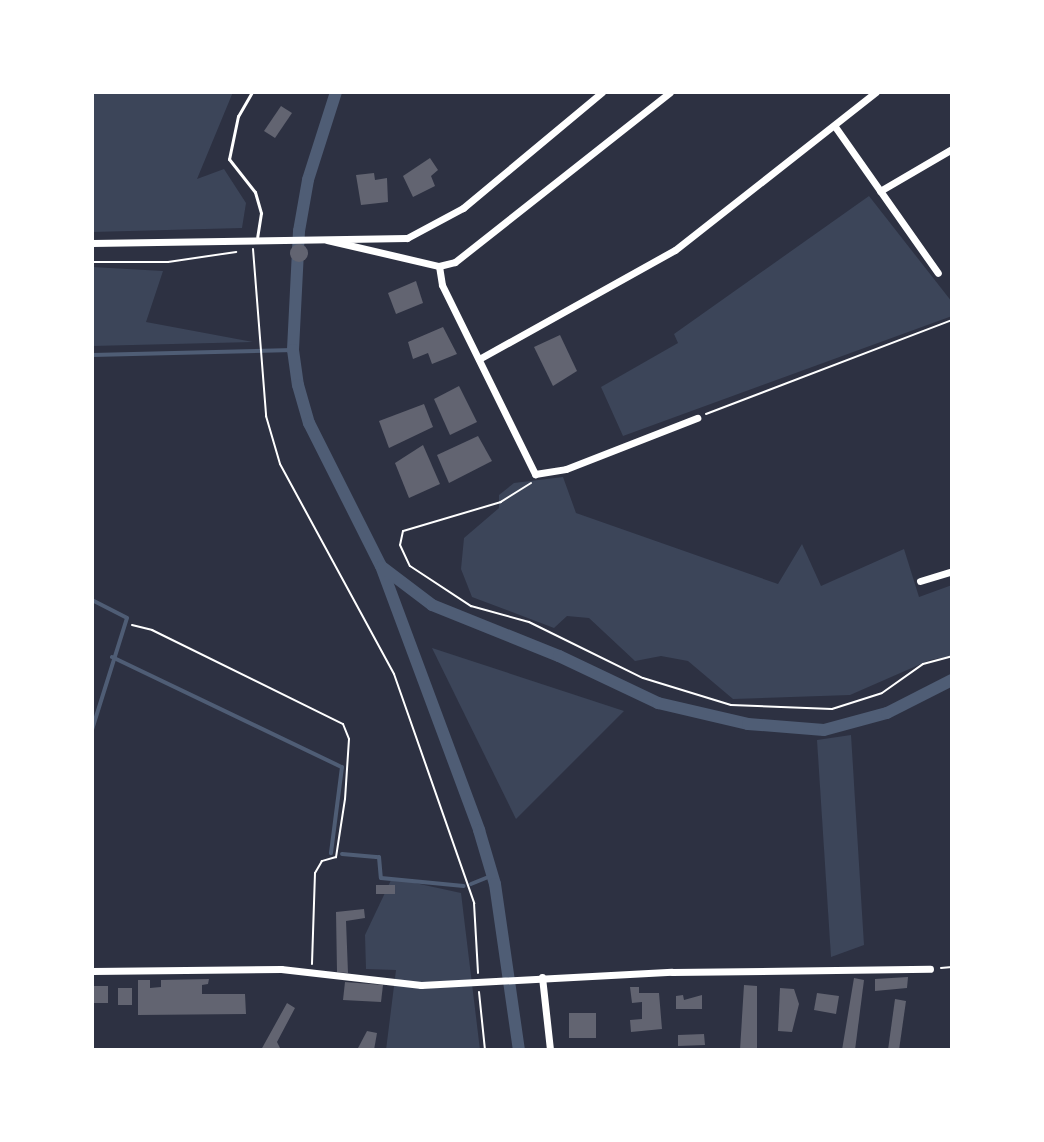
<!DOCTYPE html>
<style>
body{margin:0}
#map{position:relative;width:1044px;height:1142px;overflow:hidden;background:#2d3142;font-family:"Space Grotesk",sans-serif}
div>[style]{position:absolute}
.green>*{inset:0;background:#3c4559}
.stream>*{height:4px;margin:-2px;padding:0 2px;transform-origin:2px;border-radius:2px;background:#4f5d75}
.canal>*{height:12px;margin:-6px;padding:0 6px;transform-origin:6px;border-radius:6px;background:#4f5d75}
.building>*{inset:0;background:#626471}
.round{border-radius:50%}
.path>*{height:2px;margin:-1px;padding:0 1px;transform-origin:1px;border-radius:1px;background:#fff}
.service>*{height:3px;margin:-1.5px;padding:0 1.5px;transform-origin:1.5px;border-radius:1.5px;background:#fff}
.minor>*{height:7px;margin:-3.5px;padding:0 3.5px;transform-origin:3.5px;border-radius:3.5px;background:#fff}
span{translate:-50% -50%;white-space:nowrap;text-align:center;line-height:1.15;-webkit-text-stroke:6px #fff;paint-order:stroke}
.frame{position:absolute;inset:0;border:94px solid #fff;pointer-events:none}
</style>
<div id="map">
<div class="green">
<i style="clip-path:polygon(92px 92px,233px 92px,197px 179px,224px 169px,246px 203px,242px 228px,92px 232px)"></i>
<i style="clip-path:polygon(869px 196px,952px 302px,952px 316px,623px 436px,601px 387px,678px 343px,674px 334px)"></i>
<i style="clip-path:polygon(92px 267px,163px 271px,146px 322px,253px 342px,92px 346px)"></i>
<i style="clip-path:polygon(563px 477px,576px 513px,778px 584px,802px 544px,821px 586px,904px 549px,919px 597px,952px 585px,952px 656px,930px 660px,850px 695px,733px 699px,688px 661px,661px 656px,635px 661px,589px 618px,567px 616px,554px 628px,472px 597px,461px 569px,464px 538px,499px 508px,499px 495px,514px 483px)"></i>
<i style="clip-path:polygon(432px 648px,624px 711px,516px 819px)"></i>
<i style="clip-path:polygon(851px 735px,864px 945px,831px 957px,817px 740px)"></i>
<i style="clip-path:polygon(392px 878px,461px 893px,480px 1050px,386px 1050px,396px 970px,366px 969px,365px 935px)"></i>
</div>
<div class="stream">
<i style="left:92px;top:355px;width:201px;rotate:-1.4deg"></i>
<i style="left:92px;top:600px;width:39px;rotate:27deg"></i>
<i style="left:127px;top:618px;width:117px;rotate:107.4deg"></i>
<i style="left:112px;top:657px;width:255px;rotate:25.6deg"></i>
<i style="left:342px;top:767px;width:87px;rotate:97.3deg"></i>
<i style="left:342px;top:854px;width:37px;rotate:5deg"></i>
<i style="left:379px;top:857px;width:21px;rotate:85deg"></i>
<i style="left:381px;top:878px;width:83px;rotate:5.5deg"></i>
<i style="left:471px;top:884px;width:24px;rotate:-22deg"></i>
</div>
<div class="canal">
<i style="left:336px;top:92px;width:92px;rotate:107.7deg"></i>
<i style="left:308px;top:180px;width:52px;rotate:100deg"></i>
<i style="left:299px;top:231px;width:119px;rotate:92.9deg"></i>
<i style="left:293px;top:350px;width:35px;rotate:82deg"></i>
<i style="left:298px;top:385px;width:40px;rotate:74deg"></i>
<i style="left:309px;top:423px;width:160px;rotate:63.3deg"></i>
<i style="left:381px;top:566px;width:282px;rotate:69.6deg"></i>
<i style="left:479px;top:830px;width:56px;rotate:73.5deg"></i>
<i style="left:495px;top:884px;width:168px;rotate:81.8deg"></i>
<i style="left:382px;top:567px;width:63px;rotate:37.2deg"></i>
<i style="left:432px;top:605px;width:137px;rotate:21.9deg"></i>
<i style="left:559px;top:656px;width:110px;rotate:25.4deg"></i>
<i style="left:658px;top:703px;width:92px;rotate:13.1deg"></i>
<i style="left:748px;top:724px;width:76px;rotate:4.5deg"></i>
<i style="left:824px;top:730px;width:65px;rotate:-15.1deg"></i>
<i style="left:887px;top:713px;width:73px;rotate:-26.9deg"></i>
</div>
<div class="building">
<i style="clip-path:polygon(281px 106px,292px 113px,275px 138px,264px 131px)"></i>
<i style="clip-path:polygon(430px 158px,438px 170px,431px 176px,435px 186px,413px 197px,403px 176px)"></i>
<i style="clip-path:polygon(374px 173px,375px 180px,387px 178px,388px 202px,361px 205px,356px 175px)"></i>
<i class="round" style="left:290px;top:244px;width:18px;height:18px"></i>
<i style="clip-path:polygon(416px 281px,423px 303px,396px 314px,388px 293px)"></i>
<i style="clip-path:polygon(443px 327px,457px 354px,432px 364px,428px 353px,413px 359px,408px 342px)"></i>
<i style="clip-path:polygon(560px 335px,577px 371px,553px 386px,534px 347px)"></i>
<i style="clip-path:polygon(459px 386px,477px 422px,450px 435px,434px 399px)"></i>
<i style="clip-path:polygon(424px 404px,433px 427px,389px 448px,379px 421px)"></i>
<i style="clip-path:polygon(478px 436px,492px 461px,449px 483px,437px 455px)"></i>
<i style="clip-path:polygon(423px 445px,440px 484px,409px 498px,395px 463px)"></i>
<i style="clip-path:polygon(376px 885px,395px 885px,395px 894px,376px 894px)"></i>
<i style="clip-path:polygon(364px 909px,365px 918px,346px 921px,348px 973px,337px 972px,336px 912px)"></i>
<i style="clip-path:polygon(908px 977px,907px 988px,875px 991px,875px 979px)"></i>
<i style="clip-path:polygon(854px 978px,864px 980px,855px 1050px,842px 1050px)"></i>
<i style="clip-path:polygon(209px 979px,208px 984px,202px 985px,202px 994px,245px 994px,246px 1014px,138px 1015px,138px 980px,150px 980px,150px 988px,161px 987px,161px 980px)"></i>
<i style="clip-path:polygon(345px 982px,383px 985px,381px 1002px,343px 1000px)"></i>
<i style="clip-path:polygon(744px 985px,757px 986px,757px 1048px,750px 1050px,740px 1050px)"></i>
<i style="clip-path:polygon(93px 986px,108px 986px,108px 1003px,92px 1003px)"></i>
<i style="clip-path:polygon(630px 987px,639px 987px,639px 993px,659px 993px,662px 1029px,631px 1032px,630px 1020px,642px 1019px,642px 1002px,632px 1003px)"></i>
<i style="clip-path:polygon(118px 988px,132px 988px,132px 1005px,118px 1005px)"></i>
<i style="clip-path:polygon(780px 988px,794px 989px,799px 1004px,792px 1032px,778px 1031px)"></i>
<i style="clip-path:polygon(817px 993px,839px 996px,836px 1014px,814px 1010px)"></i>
<i style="clip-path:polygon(683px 995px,684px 1000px,702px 995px,702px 1009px,676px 1009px,676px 996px)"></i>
<i style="clip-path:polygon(895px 999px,906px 1001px,899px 1050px,888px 1050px)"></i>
<i style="clip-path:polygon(287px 1003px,295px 1008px,277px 1042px,281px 1050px,261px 1050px)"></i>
<i style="clip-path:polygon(569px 1013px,596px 1013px,596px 1038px,569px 1038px)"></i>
<i style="clip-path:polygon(367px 1031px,377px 1033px,374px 1050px,357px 1050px)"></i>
<i style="clip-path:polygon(704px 1034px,705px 1045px,678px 1046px,678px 1035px)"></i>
</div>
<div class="path">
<i style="left:253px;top:249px;width:168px;rotate:85.5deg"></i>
<i style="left:266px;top:416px;width:50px;rotate:73.7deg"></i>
<i style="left:280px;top:464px;width:239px;rotate:61.5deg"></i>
<i style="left:394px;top:674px;width:243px;rotate:70.7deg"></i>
<i style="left:474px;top:903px;width:70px;rotate:86.7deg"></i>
<i style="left:92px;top:262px;width:76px"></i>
<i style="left:168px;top:262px;width:69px;rotate:-8.4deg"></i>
<i style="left:706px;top:414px;width:263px;rotate:-20.9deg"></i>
<i style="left:531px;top:483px;width:36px;rotate:148deg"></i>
<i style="left:501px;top:502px;width:102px;rotate:163.5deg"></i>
<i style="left:403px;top:531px;width:14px;rotate:102deg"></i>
<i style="left:400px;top:545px;width:23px;rotate:65deg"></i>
<i style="left:410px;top:566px;width:73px;rotate:33.3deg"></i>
<i style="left:471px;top:606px;width:60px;rotate:15.4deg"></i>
<i style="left:529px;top:622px;width:127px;rotate:26.2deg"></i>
<i style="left:643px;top:678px;width:92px;rotate:17.1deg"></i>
<i style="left:731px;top:705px;width:101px;rotate:2.3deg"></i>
<i style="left:832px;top:709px;width:52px;rotate:-17.7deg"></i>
<i style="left:882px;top:693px;width:50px;rotate:-35.3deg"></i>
<i style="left:923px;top:664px;width:30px;rotate:-15deg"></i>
<i style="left:132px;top:625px;width:21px;rotate:14deg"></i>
<i style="left:152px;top:630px;width:213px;rotate:26.2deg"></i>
<i style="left:343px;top:724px;width:16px;rotate:68deg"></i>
<i style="left:349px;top:739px;width:60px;rotate:93.8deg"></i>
<i style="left:345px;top:799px;width:59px;rotate:98.8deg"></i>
<i style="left:336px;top:857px;width:15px;rotate:164deg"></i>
<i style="left:322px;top:861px;width:14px;rotate:120deg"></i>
<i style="left:315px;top:873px;width:91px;rotate:91.9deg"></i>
<i style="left:941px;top:968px;width:11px;rotate:-5deg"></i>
<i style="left:479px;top:992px;width:58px;rotate:84.1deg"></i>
</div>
<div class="service">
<i style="left:252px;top:92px;width:28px;rotate:120deg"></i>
<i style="left:238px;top:116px;width:44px;rotate:101.8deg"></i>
<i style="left:229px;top:159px;width:42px;rotate:51.8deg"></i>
<i style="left:255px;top:192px;width:22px;rotate:74deg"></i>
<i style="left:261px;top:213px;width:24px;rotate:99deg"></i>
</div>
<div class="minor">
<i style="left:836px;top:128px;width:177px;rotate:54.9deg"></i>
<i style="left:880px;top:191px;width:83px;rotate:-30.3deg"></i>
<i style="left:327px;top:240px;width:115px;rotate:13.1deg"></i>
<i style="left:439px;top:266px;width:16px;rotate:-14deg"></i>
<i style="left:455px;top:262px;width:274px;rotate:-38.3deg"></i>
<i style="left:92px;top:243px;width:315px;rotate:-0.9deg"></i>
<i style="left:407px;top:238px;width:64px;rotate:-28.2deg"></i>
<i style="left:463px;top:208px;width:181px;rotate:-39.8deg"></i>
<i style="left:439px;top:266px;width:19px;rotate:81deg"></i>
<i style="left:442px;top:285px;width:211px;rotate:63.8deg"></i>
<i style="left:535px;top:474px;width:31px;rotate:-9deg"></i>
<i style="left:566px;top:469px;width:141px;rotate:-21.3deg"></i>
<i style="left:479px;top:359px;width:224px;rotate:-29.1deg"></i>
<i style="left:675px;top:250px;width:256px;rotate:-38.2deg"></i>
<i style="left:920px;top:581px;width:34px;rotate:-17deg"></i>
<i style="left:92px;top:971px;width:189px;rotate:-0.6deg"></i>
<i style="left:281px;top:969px;width:141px;rotate:6.5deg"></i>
<i style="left:421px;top:985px;width:251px;rotate:-3deg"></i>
<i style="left:672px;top:972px;width:258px;rotate:-0.7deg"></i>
<i style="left:542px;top:977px;width:73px;rotate:83.7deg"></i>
</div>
<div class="frame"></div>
</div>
